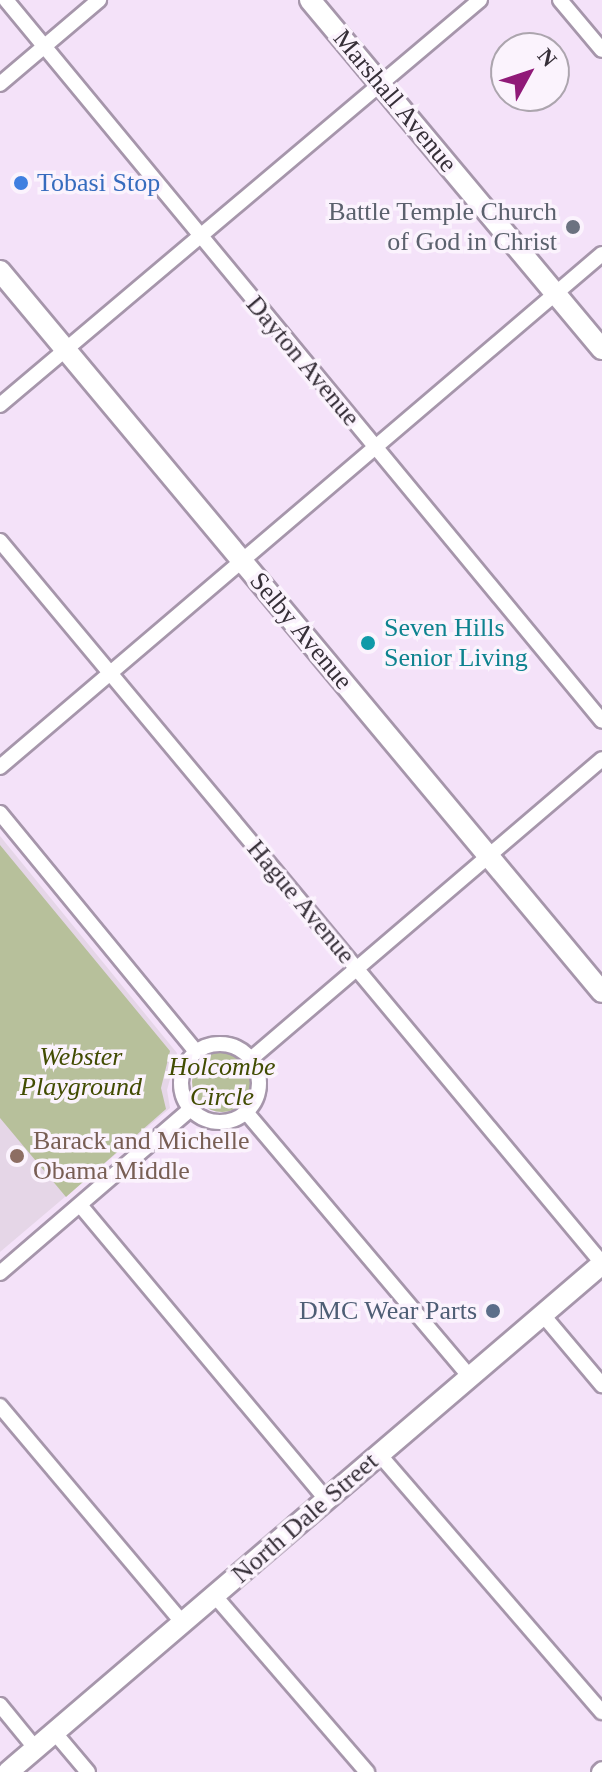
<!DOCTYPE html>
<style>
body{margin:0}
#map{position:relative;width:602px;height:1772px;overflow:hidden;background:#f4e2f9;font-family:Georgia,serif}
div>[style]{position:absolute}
.education>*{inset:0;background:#e5d6e7}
.green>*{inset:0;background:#b7c09b}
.round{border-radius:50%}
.roads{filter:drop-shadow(2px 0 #a696ab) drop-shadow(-2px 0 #a696ab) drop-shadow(0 2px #a696ab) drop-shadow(0 -2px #a696ab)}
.street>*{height:14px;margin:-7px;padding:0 7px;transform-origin:7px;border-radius:7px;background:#fff}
.street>.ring{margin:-7px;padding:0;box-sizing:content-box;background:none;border:14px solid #fff;border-radius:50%}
.secondary>*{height:20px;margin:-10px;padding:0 10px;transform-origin:10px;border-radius:10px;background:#fff}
.dots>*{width:22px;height:22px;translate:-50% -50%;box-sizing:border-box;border:4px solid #fbf3fd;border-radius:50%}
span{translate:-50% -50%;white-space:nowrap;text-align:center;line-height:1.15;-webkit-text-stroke:7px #fbf3fd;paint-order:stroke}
.street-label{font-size:26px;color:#362f38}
.shop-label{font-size:26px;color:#366cbe}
.left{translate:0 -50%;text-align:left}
.worship-label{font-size:26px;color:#5b616d}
.right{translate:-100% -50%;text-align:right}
.culture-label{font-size:26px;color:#0d838f}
.park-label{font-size:26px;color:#424c02;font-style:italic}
.education-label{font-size:26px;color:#785e54}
.service-label{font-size:26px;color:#4e5e75}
.north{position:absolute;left:490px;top:32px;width:80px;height:80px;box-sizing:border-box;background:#fbf3fd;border:2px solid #aca5ae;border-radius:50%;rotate:50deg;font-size:22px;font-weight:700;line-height:32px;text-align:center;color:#362f38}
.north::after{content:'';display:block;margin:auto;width:28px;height:36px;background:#901978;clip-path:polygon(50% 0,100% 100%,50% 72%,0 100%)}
</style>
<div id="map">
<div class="education">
<i style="clip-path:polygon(0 836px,177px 1053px,167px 1090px,170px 1108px,0 1252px)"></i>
</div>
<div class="green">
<i style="clip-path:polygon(0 845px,170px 1051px,161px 1088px,166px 1109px,66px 1197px,0 1118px)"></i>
<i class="round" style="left:192px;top:1052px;width:60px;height:60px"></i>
</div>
<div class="roads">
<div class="street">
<i style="left:6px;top:0;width:935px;rotate:50.42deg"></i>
<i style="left:560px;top:0;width:65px;rotate:50deg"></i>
<i style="left:0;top:84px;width:130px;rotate:-40.3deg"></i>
<i style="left:0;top:405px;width:628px;rotate:-40.16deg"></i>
<i style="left:0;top:541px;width:940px;rotate:50.18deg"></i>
<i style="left:0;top:767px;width:791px;rotate:-40.44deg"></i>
<i style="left:0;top:813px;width:309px;rotate:50.6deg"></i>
<i class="ring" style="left:181px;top:1044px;width:64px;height:64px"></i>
<i style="left:252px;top:1058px;width:460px;rotate:-40.5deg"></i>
<i style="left:246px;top:1112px;width:347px;rotate:49.8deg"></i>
<i style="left:80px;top:1205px;width:385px;rotate:50.1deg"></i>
<i style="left:0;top:1273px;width:252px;rotate:-40.7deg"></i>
<i style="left:543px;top:1315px;width:92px;rotate:49.9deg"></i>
<i style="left:0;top:1406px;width:284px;rotate:49.9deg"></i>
<i style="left:379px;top:1454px;width:341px;rotate:49.2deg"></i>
<i style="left:215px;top:1596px;width:233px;rotate:49.2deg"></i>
<i style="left:0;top:1705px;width:57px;rotate:50.7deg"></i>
<i style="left:55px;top:1733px;width:51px;rotate:49.8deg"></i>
<i style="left:599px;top:1772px;width:4px;rotate:-45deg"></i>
</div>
<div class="secondary">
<i style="left:310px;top:0;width:455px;rotate:50.1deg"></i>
<i style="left:0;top:271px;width:939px;rotate:50.14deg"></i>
<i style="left:8px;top:1772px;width:782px;rotate:-40.54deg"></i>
</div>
</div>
<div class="dots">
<i style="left:21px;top:183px;background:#3f7fe0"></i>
<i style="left:573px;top:227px;background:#6b7280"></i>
<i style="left:368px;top:643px;background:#0f9aa8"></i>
<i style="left:17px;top:1156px;background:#8d6e63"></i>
<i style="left:493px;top:1311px;background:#5c6f8a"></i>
</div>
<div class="street-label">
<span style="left:395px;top:101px;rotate:50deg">Marshall Avenue</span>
<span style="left:303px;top:361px;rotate:50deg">Dayton Avenue</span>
<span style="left:301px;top:631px;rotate:50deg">Selby Avenue</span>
<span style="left:301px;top:902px;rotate:50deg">Hague Avenue</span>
<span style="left:305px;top:1518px;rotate:-41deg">North Dale Street</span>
</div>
<div class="shop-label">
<span class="left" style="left:37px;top:183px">Tobasi Stop</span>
</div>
<div class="worship-label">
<span class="right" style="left:557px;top:227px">Battle Temple Church<br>of God in Christ</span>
</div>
<div class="culture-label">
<span class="left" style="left:384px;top:643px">Seven Hills<br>Senior Living</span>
</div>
<div class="park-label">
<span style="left:81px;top:1072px">Webster<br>Playground</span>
<span style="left:222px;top:1082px">Holcombe<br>Circle</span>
</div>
<div class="education-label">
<span class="left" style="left:33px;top:1156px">Barack and Michelle<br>Obama Middle</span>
</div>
<div class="service-label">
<span class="right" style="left:477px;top:1311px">DMC Wear Parts</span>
</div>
<div class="north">N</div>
</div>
